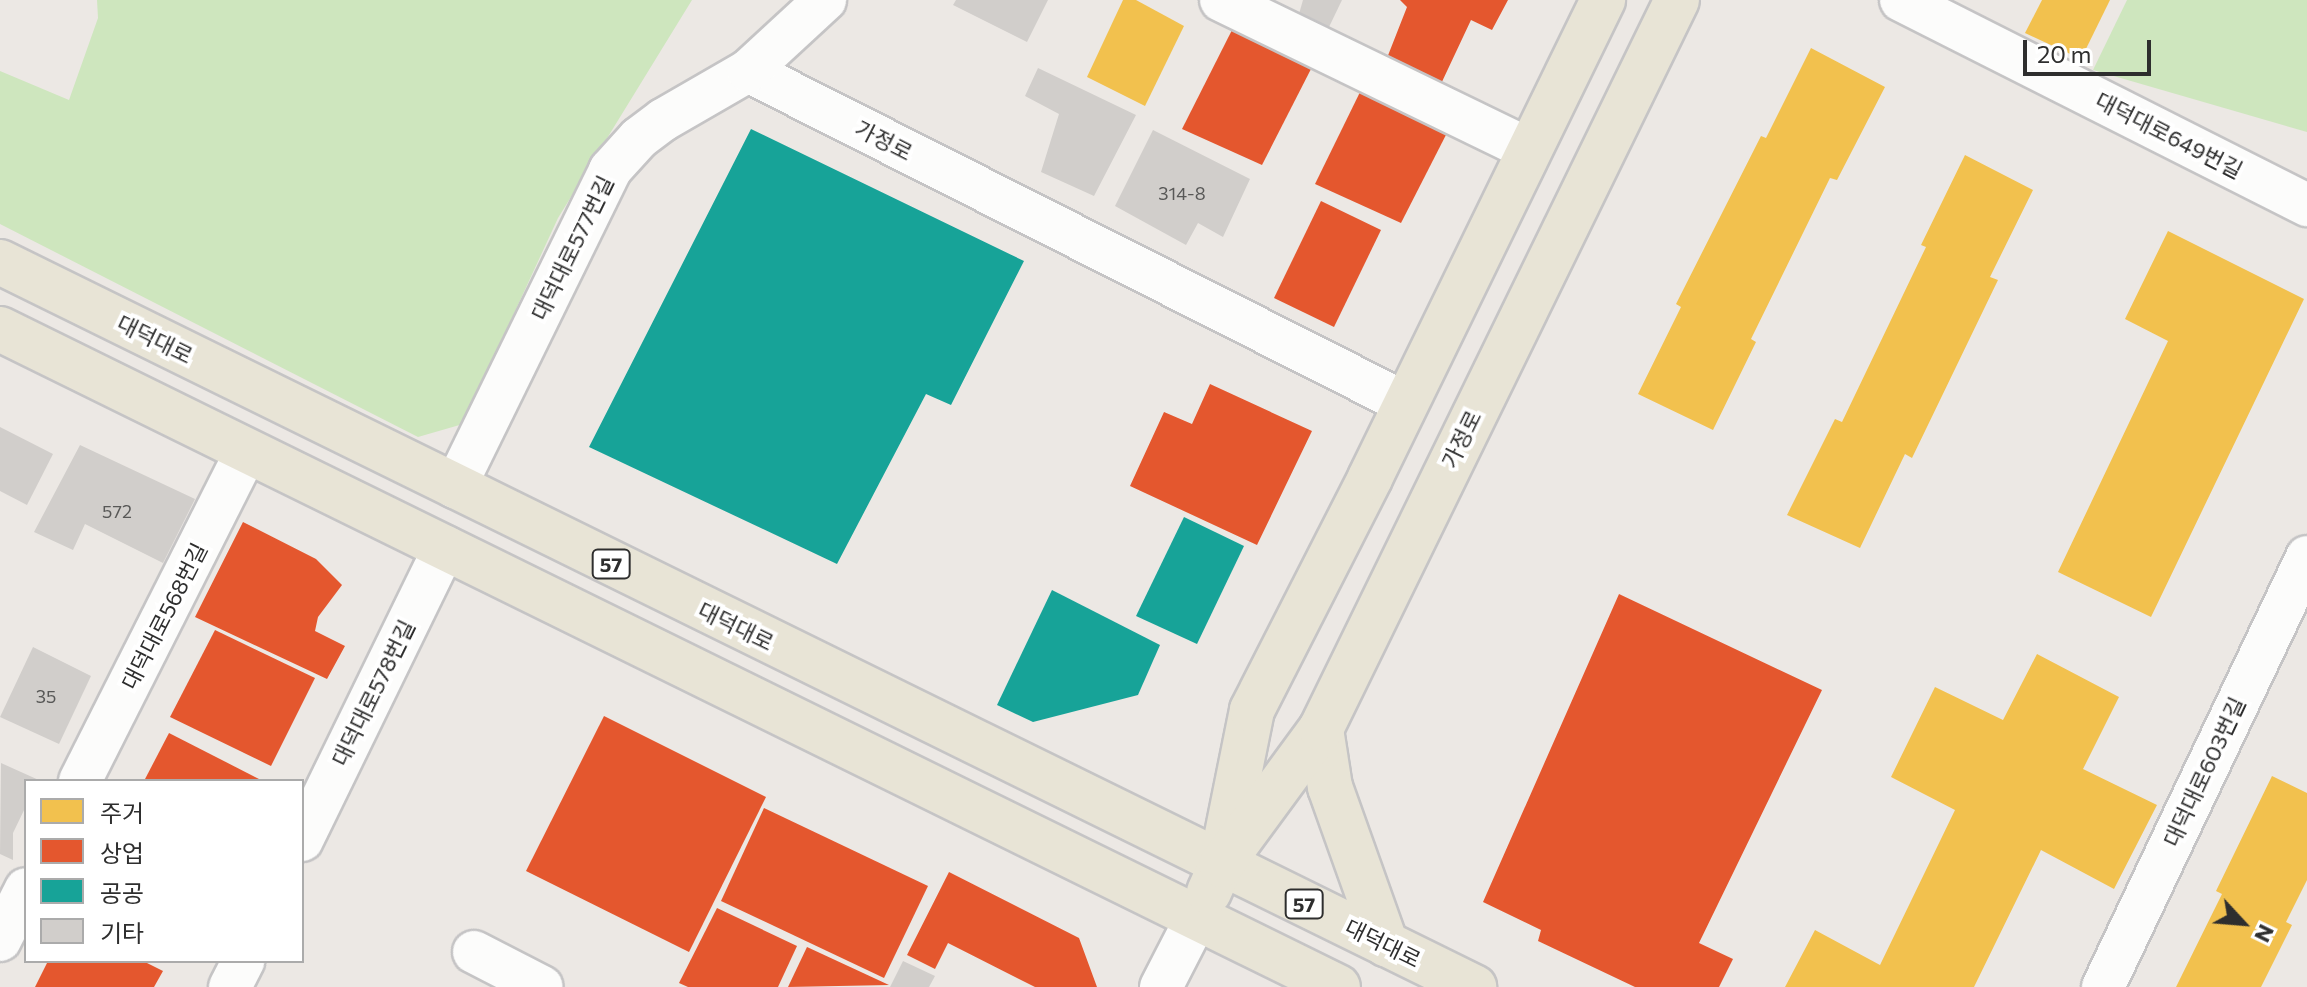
<!DOCTYPE html>
<meta charset="utf-8">
<style>
body{margin:0}
#map{position:relative;width:2307px;height:987px;overflow:hidden;background:#ece8e4;font-family:Commissioner,"Noto Sans KR",sans-serif}
div>[style]{position:absolute}
.green>*{inset:0;background:#cee6be}
.homes>*{inset:0;background:#f2c14e}
.shops>*{inset:0;background:#e4572e}
.public>*{inset:0;background:#17a398}
.building>*{inset:0;background:#d1cecb}
.roads{filter:drop-shadow(2px 0 #c5c4c5) drop-shadow(-2px 0 #c5c4c5) drop-shadow(0 2px #c5c4c5) drop-shadow(0 -2px #c5c4c5)}
.minor>*{height:42px;margin:-21px;padding:0 21px;transform-origin:21px;border-radius:21px;background:#fcfcfb}
.major>*{height:44px;margin:-22px;padding:0 22px;transform-origin:22px;border-radius:22px;background:#e8e4d6}
span{translate:-50% -50%;white-space:nowrap;text-align:center;line-height:1.15;-webkit-text-stroke:8px #fff;paint-order:stroke}
.number-label{font-size:18px;color:#585857}
.number-label span{-webkit-text-stroke-width:0}
.shield-label span{padding:2px 6px;background:#fff;border:2px solid;border-radius:6px;-webkit-text-stroke-width:0}
.shield-label{font-size:20px;color:#2e2e2e;font-weight:700}
.street-label{font-size:22px;color:#2e2e2e}
.legend{position:absolute;left:24px;top:779px;width:280px;height:184px;box-sizing:border-box;background:#fff;border:2px solid #ababab;margin:0;padding:10px 14px;list-style:none;font-size:24px;color:#2e2e2e}
.legend li{display:flex;align-items:center;gap:16px;height:40px}
.legend b{width:40px;border:2px solid #ababab}
.north{position:absolute;left:2203px;top:883px;width:80px;height:80px;-webkit-text-stroke:6px #fff;paint-order:stroke;rotate:116deg;font-size:22px;font-weight:700;line-height:32px;text-align:center;color:#2e2e2e}
.north::after{content:'';display:block;margin:auto;width:28px;height:36px;background:#2e2e2e;clip-path:polygon(50% 0,100% 100%,50% 72%,0 100%)}
.scale{position:absolute;left:2023px;top:40px;width:128px;height:36px;box-sizing:border-box;border:4px solid #2e2e2e;border-top:0;padding-left:10px;font-size:24px;line-height:28px;white-space:nowrap;color:#2e2e2e;-webkit-text-stroke:6px #fff;paint-order:stroke}
</style>
<div id="map">
<div class="green">
<i style="clip-path:polygon(97px 0,692px 0,558px 218px,463px 424px,418px 437px,0 224px,0 71px,69px 100px,98px 18px)"></i>
<i style="clip-path:polygon(2127px 0,2307px 0,2307px 132px,2093px 70px)"></i>
</div>
<div class="homes">
<i style="clip-path:polygon(1123px 0,1136px 0,1184px 26px,1145px 106px,1087px 77px)"></i>
<i style="clip-path:polygon(2042px 0,2110px 0,2081px 59px,2025px 33px)"></i>
<i style="clip-path:polygon(1811px 48px,1885px 87px,1837px 180px,1830px 178px,1751px 339px,1756px 342px,1713px 430px,1638px 394px,1681px 307px,1676px 304px,1761px 136px,1766px 138px)"></i>
<i style="clip-path:polygon(1965px 155px,2033px 190px,1990px 277px,1998px 280px,1912px 458px,1905px 454px,1860px 548px,1787px 515px,1835px 419px,1842px 422px,1926px 247px,1921px 245px)"></i>
<i style="clip-path:polygon(2168px 231px,2304px 299px,2151px 617px,2058px 572px,2168px 341px,2125px 319px)"></i>
<i style="clip-path:polygon(2037px 654px,2119px 697px,2083px 769px,2157px 805px,2114px 889px,2041px 850px,1974px 987px,1785px 987px,1815px 930px,1880px 965px,1955px 810px,1891px 777px,1935px 687px,2003px 720px)"></i>
<i style="clip-path:polygon(2272px 776px,2307px 793px,2307px 880px,2286px 922px,2292px 925px,2261px 987px,2176px 987px,2222px 894px,2216px 891px)"></i>
</div>
<div class="shops">
<i style="clip-path:polygon(1400px 0,1508px 0,1492px 30px,1471px 20px,1440px 86px,1387px 58px,1407px 7px)"></i>
<i style="clip-path:polygon(1232px 30px,1311px 69px,1262px 165px,1182px 129px)"></i>
<i style="clip-path:polygon(1363px 86px,1450px 127px,1401px 223px,1315px 184px)"></i>
<i style="clip-path:polygon(1321px 201px,1381px 230px,1334px 327px,1274px 298px)"></i>
<i style="clip-path:polygon(1210px 384px,1312px 431px,1257px 545px,1130px 486px,1164px 412px,1192px 424px)"></i>
<i style="clip-path:polygon(243px 522px,316px 559px,342px 585px,318px 617px,315px 631px,345px 646px,327px 679px,195px 617px)"></i>
<i style="clip-path:polygon(1619px 594px,1822px 690px,1699px 943px,1733px 959px,1719px 987px,1635px 987px,1538px 941px,1541px 930px,1483px 902px)"></i>
<i style="clip-path:polygon(215px 630px,315px 678px,271px 766px,170px 717px)"></i>
<i style="clip-path:polygon(604px 716px,766px 797px,689px 952px,526px 871px)"></i>
<i style="clip-path:polygon(169px 733px,263px 781px,144px 781px)"></i>
<i style="clip-path:polygon(764px 808px,928px 886px,884px 978px,721px 901px)"></i>
<i style="clip-path:polygon(949px 872px,1079px 938px,1097px 987px,1035px 987px,948px 943px,935px 969px,907px 955px)"></i>
<i style="clip-path:polygon(717px 908px,797px 946px,778px 987px,688px 987px,679px 983px)"></i>
<i style="clip-path:polygon(807px 947px,889px 985px,788px 987px)"></i>
<i style="clip-path:polygon(48px 961px,143px 961px,163px 971px,154px 987px,35px 987px)"></i>
</div>
<div class="public">
<i style="clip-path:polygon(751px 129px,1024px 261px,951px 405px,926px 394px,837px 564px,589px 447px)"></i>
<i style="clip-path:polygon(1184px 517px,1244px 546px,1197px 644px,1136px 616px)"></i>
<i style="clip-path:polygon(1052px 590px,1160px 645px,1138px 695px,1033px 722px,997px 705px)"></i>
</div>
<div class="building">
<i style="clip-path:polygon(956px 0,1048px 0,1027px 42px,953px 5px)"></i>
<i style="clip-path:polygon(1303px 0,1342px 0,1329px 27px,1299px 14px)"></i>
<i style="clip-path:polygon(1038px 68px,1136px 115px,1094px 196px,1041px 172px,1059px 114px,1025px 96px)"></i>
<i style="clip-path:polygon(1153px 130px,1250px 179px,1223px 237px,1198px 223px,1186px 245px,1115px 206px)"></i>
<i style="clip-path:polygon(0 427px,53px 454px,27px 505px,0 491px)"></i>
<i style="clip-path:polygon(80px 445px,195px 499px,163px 563px,85px 524px,73px 550px,34px 532px)"></i>
<i style="clip-path:polygon(33px 647px,91px 676px,59px 744px,0 717px)"></i>
<i style="clip-path:polygon(1px 763px,41px 781px,26px 781px,26px 806px,13px 833px,13px 860px,0 854px)"></i>
<i style="clip-path:polygon(903px 961px,935px 976px,929px 987px,890px 987px)"></i>
</div>
<div class="roads">
<div class="minor">
<i style="left:1221px;top:0;width:343px;rotate:25.9deg"></i>
<i style="left:1901px;top:0;width:455px;rotate:26.8deg"></i>
<i style="left:748px;top:71px;width:738px;rotate:26.81deg"></i>
<i style="left:455px;top:487px;width:353px;rotate:-63.9deg"></i>
<i style="left:610px;top:170px;width:43px;rotate:-47.8deg"></i>
<i style="left:639px;top:138px;width:30px;rotate:-37deg"></i>
<i style="left:663px;top:120px;width:98px;rotate:-30deg"></i>
<i style="left:748px;top:71px;width:105px;rotate:-42.7deg"></i>
<i style="left:80px;top:781px;width:370px;rotate:-63.2deg"></i>
<i style="left:302px;top:840px;width:326px;rotate:-64deg"></i>
<i style="left:0;top:940px;width:57px;rotate:-63deg"></i>
<i style="left:474px;top:952px;width:76px;rotate:27.2deg"></i>
<i style="left:230px;top:987px;width:29px;rotate:-63deg"></i>
<i style="left:1161px;top:987px;width:79px;rotate:-62.8deg"></i>
<i style="left:2103px;top:987px;width:476px;rotate:-64.6deg"></i>
</div>
<div class="major">
<i style="left:0;top:262px;width:1643px;rotate:26.19deg"></i>
<i style="left:0;top:329px;width:1491px;rotate:26.19deg"></i>
<i style="left:1321px;top:729px;width:59px;rotate:81.2deg"></i>
<i style="left:1330px;top:787px;width:167px;rotate:70.4deg"></i>
<i style="left:1223px;top:854px;width:147px;rotate:-78.6deg"></i>
<i style="left:1252px;top:710px;width:260px;rotate:-63deg"></i>
<i style="left:1370px;top:478px;width:532px;rotate:-64.01deg"></i>
<i style="left:1209px;top:892px;width:30px;rotate:-66deg"></i>
<i style="left:1221px;top:865px;width:169px;rotate:-53.7deg"></i>
<i style="left:1321px;top:729px;width:811px;rotate:-63.97deg"></i>
</div>
</div>
<div class="number-label">
<span style="left:1182px;top:193px">314-8</span>
<span style="left:117px;top:511px">572</span>
<span style="left:46px;top:696px">35</span>
</div>
<div class="shield-label">
<span style="left:611px;top:564px">57</span>
<span style="left:1304px;top:904px">57</span>
</div>
<div class="street-label">
<span style="left:2169px;top:135px;rotate:27deg">대덕대로649번길</span>
<span style="left:884px;top:140px;rotate:27deg">가정로</span>
<span style="left:572px;top:248px;rotate:-64deg">대덕대로577번길</span>
<span style="left:155px;top:339px;rotate:26deg">대덕대로</span>
<span style="left:1461px;top:439px;rotate:-64deg">가정로</span>
<span style="left:164px;top:616px;rotate:-63deg">대덕대로568번길</span>
<span style="left:736px;top:626px;rotate:26deg">대덕대로</span>
<span style="left:373px;top:693px;rotate:-64deg">대덕대로578번길</span>
<span style="left:2204px;top:772px;rotate:-65deg">대덕대로603번길</span>
<span style="left:1383px;top:943px;rotate:26deg">대덕대로</span>
</div>
<ul class="legend">
<li><b style="height:22px;background:#f2c14e"></b>주거</li>
<li><b style="height:22px;background:#e4572e"></b>상업</li>
<li><b style="height:22px;background:#17a398"></b>공공</li>
<li><b style="height:22px;background:#d1cecb"></b>기타</li>
</ul>
<div class="north">N</div>
<div class="scale">20 m</div>
</div>
